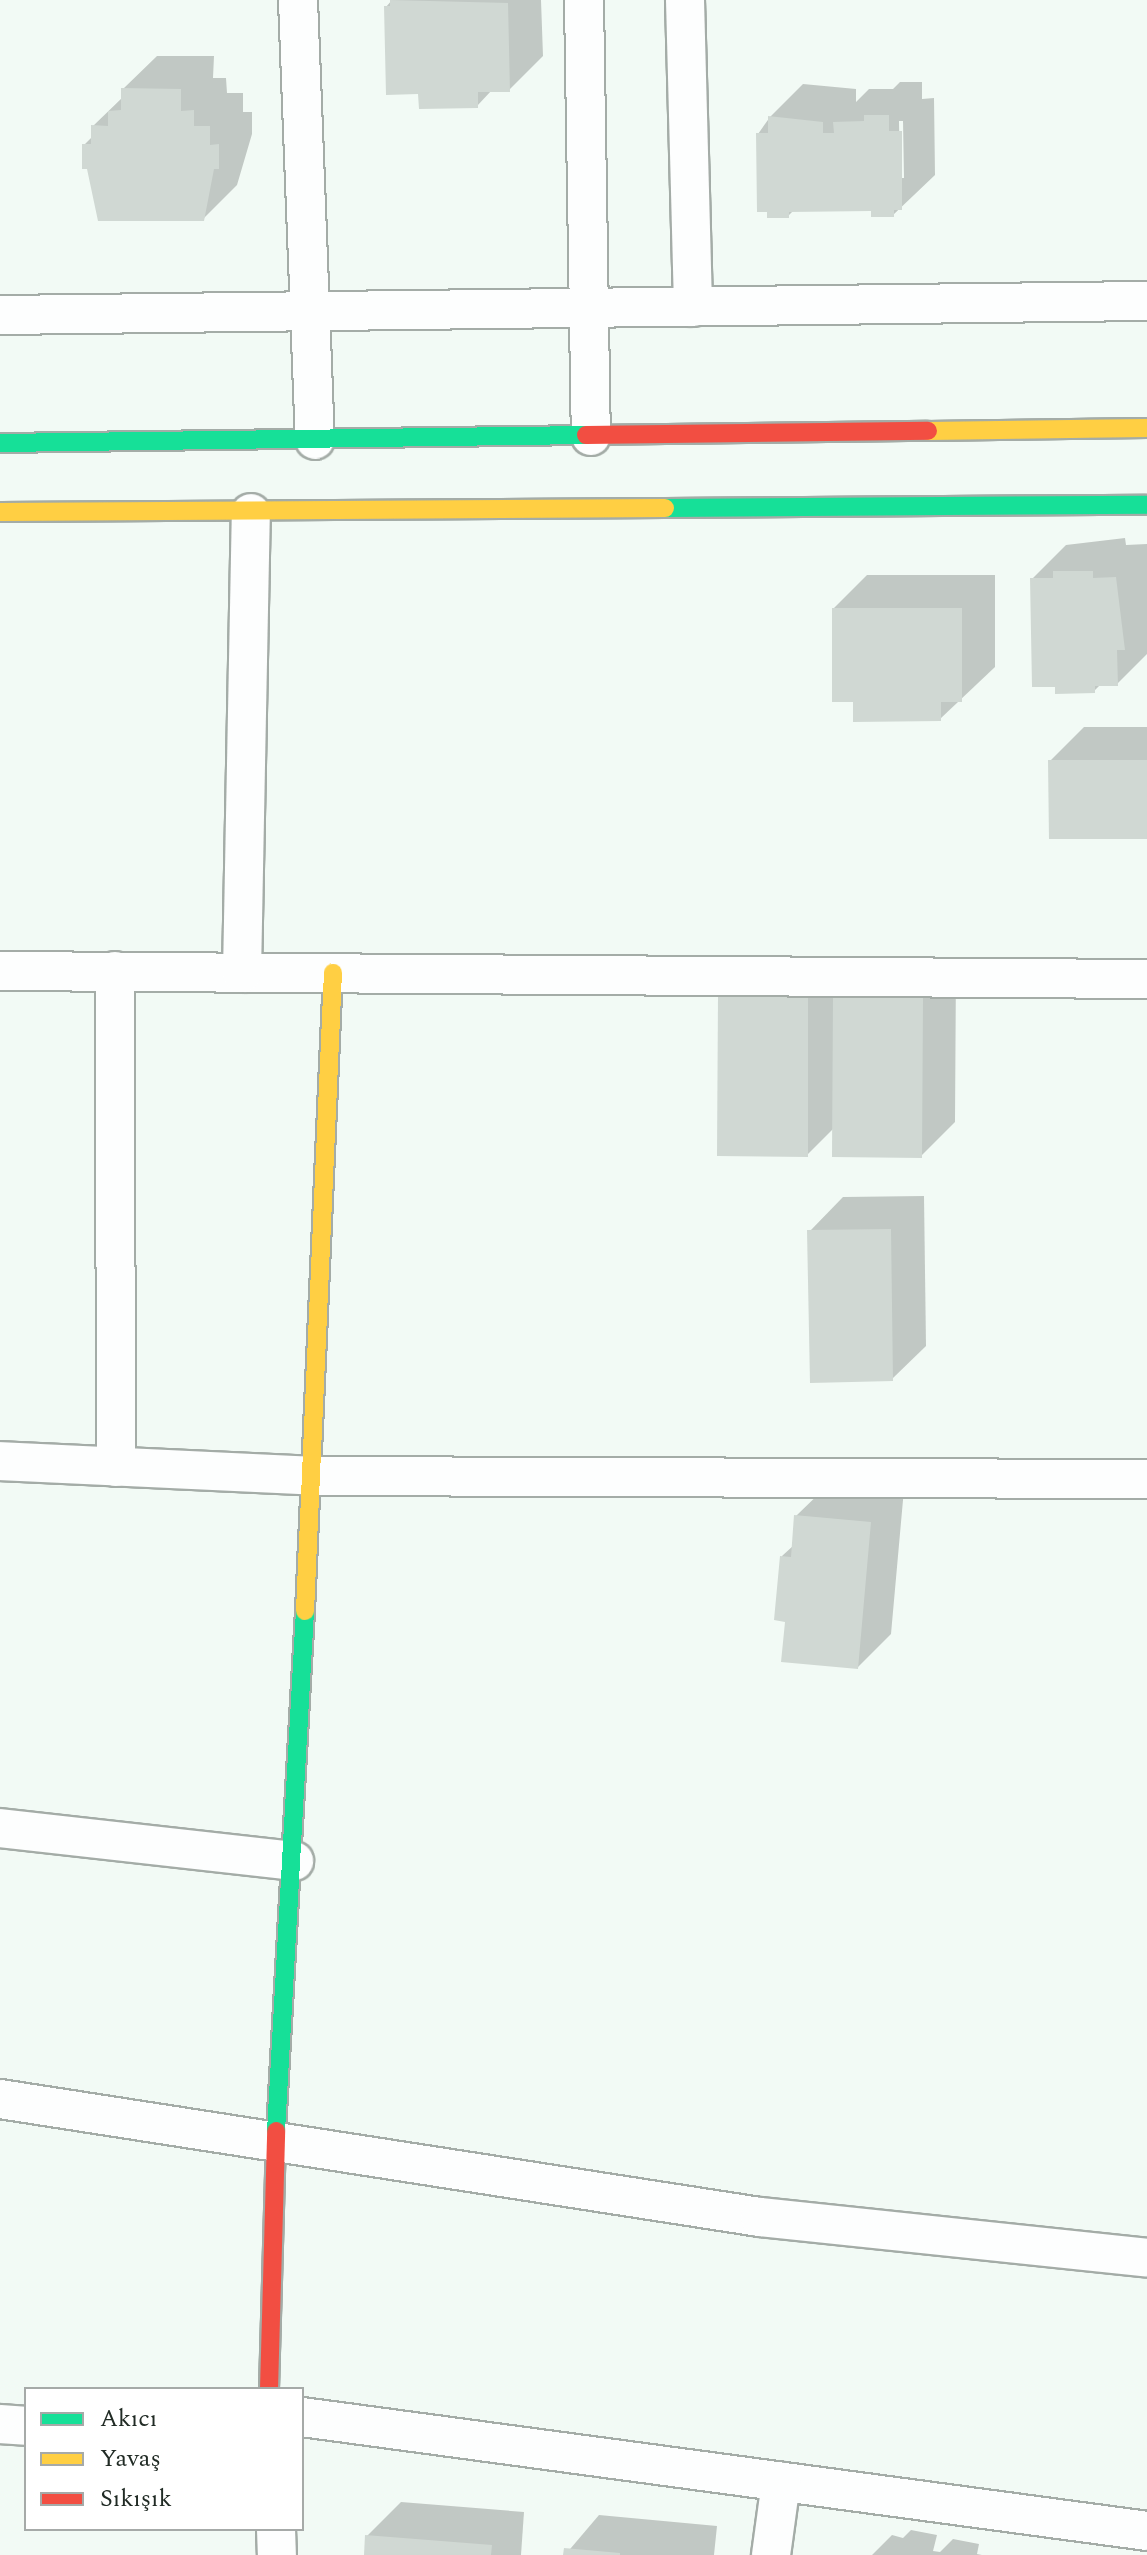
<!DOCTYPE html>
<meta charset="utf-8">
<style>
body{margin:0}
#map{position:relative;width:1147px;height:2555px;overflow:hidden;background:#f2faf5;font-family:Spectral,serif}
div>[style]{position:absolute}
.shadow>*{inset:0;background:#0003}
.building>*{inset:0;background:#d0d8d3}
.roads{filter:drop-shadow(2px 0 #a4aca7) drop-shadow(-2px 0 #a4aca7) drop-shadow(0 2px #a4aca7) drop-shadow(0 -2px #a4aca7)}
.street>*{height:38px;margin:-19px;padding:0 19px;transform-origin:19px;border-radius:19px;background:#fdfefe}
.fast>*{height:18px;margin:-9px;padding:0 9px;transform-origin:9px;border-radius:9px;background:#16e098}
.slow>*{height:18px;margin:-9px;padding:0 9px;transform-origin:9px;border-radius:9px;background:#ffcf43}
.jam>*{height:18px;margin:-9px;padding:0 9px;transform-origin:9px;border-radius:9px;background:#f24e42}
span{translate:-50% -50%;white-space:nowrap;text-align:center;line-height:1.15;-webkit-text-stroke:8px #fff;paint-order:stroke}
.legend{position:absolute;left:24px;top:2387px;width:280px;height:144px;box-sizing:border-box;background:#fff;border:2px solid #a6aaa8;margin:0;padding:10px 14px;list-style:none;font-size:24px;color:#212b25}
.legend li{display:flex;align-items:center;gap:16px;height:40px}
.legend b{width:40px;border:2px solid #a6aaa8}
</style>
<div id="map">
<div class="shadow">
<i style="clip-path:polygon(392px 0,541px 0,543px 56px,509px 90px,492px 90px,477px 106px,420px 92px,386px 7px)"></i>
<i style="clip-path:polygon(157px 56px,214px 56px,213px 78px,226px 78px,227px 93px,243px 93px,243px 112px,252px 112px,252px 134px,237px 185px,203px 219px,84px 145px,93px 136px,93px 126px,123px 97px,123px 89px)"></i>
<i style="clip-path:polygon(evenodd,900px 82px,922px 82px,922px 99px,934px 98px,935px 175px,893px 215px,873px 209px,794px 210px,788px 216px,758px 134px,770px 117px,803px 84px,856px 89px,856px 102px,869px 89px,893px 89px,900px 82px,899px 121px,903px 121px,904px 178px,900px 178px,899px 121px)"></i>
<i style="clip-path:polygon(1125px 538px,1126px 545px,1147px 544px,1147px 654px,1117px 684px,1101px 684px,1094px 691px,1032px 579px,1066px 545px)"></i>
<i style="clip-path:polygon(867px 575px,995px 575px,995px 667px,940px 719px,855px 700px,834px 608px)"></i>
<i style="clip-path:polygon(1084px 727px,1147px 727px,1147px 837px,1050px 761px)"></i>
<i style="clip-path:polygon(754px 964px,956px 965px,955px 1122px,921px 1156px,834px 1128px,807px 1155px,720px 998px)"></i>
<i style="clip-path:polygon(924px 1196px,926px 1346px,892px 1379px,810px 1231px,843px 1197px)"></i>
<i style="clip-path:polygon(830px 1483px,904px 1489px,891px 1634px,858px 1667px,787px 1620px,782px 1556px,794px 1545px,796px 1516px)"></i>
<i style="clip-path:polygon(401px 2502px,524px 2512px,521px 2555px,366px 2555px,367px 2536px)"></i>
<i style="clip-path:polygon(599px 2515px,717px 2526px,714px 2555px,565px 2555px)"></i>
<i style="clip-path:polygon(911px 2530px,937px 2535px,933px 2551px,940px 2552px,953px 2539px,979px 2544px,977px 2554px,982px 2555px,872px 2555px,892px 2535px,903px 2538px)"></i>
</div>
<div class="building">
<i style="clip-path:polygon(390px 0,508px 3px,510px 92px,478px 92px,478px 108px,419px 109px,418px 94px,386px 95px,384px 6px,390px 6px)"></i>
<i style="clip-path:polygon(121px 88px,181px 89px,181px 111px,194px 110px,194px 126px,210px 126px,210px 145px,219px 144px,219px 169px,214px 169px,204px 221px,98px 221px,87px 169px,82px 169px,82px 144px,91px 144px,91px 125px,108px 126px,108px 111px,121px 110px)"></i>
<i style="clip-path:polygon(864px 115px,889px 115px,889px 131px,902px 131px,902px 210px,894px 210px,894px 217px,871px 217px,871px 211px,789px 212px,789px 218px,767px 218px,767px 212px,757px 212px,756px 133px,768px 133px,768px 116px,823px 122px,823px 133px,834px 133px,833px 122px,864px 121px)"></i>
<i style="clip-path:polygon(1053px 571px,1093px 571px,1093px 578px,1116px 577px,1125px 650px,1117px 650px,1118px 686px,1095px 686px,1095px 693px,1055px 694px,1055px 687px,1032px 687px,1030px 578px,1053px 578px)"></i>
<i style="clip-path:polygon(832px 608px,962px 608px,962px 702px,941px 702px,941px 721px,853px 722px,853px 702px,832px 702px)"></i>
<i style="clip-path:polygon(1048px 760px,1147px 760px,1147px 839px,1049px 839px)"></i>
<i style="clip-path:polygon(718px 997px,808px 997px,808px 1157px,717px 1156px)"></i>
<i style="clip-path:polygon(833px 997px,923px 998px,922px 1158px,832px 1157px)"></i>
<i style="clip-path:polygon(891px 1229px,893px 1381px,810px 1383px,807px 1230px)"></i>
<i style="clip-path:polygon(794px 1515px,871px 1522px,858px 1669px,781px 1662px,785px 1622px,774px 1620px,780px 1556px,791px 1557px)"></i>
<i style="clip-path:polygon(365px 2535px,492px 2545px,491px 2555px,364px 2555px)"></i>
<i style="clip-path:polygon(564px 2548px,620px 2553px,620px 2555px,563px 2555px)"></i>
</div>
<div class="roads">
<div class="street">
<i style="left:298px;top:0;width:440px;rotate:87.8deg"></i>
<i style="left:584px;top:0;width:436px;rotate:89.1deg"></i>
<i style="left:685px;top:0;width:307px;rotate:88.5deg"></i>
<i style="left:0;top:315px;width:1147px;rotate:-0.7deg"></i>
<i style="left:0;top:971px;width:1147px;rotate:0.4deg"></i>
<i style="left:115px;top:971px;width:496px;rotate:89.9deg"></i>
<i style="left:242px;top:973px;width:460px;rotate:-88.9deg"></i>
<i style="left:0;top:1461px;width:313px;rotate:2.7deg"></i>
<i style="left:313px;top:1476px;width:834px;rotate:0.21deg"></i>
<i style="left:0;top:1828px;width:296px;rotate:6.4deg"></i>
<i style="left:0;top:2099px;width:769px;rotate:8.83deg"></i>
<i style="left:760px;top:2217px;width:389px;rotate:6deg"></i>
<i style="left:302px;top:2417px;width:853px;rotate:7.68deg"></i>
<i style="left:0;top:2424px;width:26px;rotate:4deg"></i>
<i style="left:276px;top:2529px;width:26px;rotate:88deg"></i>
<i style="left:771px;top:2555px;width:74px;rotate:-82.2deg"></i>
</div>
<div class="fast">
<i style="left:0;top:443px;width:586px;rotate:-0.78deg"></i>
<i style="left:665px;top:508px;width:482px;rotate:-0.4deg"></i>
<i style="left:276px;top:2131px;width:521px;rotate:-86.81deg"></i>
</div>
<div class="slow">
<i style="left:928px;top:431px;width:219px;rotate:-0.8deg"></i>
<i style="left:0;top:512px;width:665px;rotate:-0.34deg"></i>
<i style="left:305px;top:1611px;width:639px;rotate:-87.49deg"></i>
</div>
<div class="jam">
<i style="left:586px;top:435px;width:342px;rotate:-0.7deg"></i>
<i style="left:269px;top:2389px;width:258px;rotate:-88.4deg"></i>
</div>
</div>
<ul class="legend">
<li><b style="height:10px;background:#16e098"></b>Akıcı</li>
<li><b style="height:10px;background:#ffcf43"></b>Yavaş</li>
<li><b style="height:10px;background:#f24e42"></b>Sıkışık</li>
</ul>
</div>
